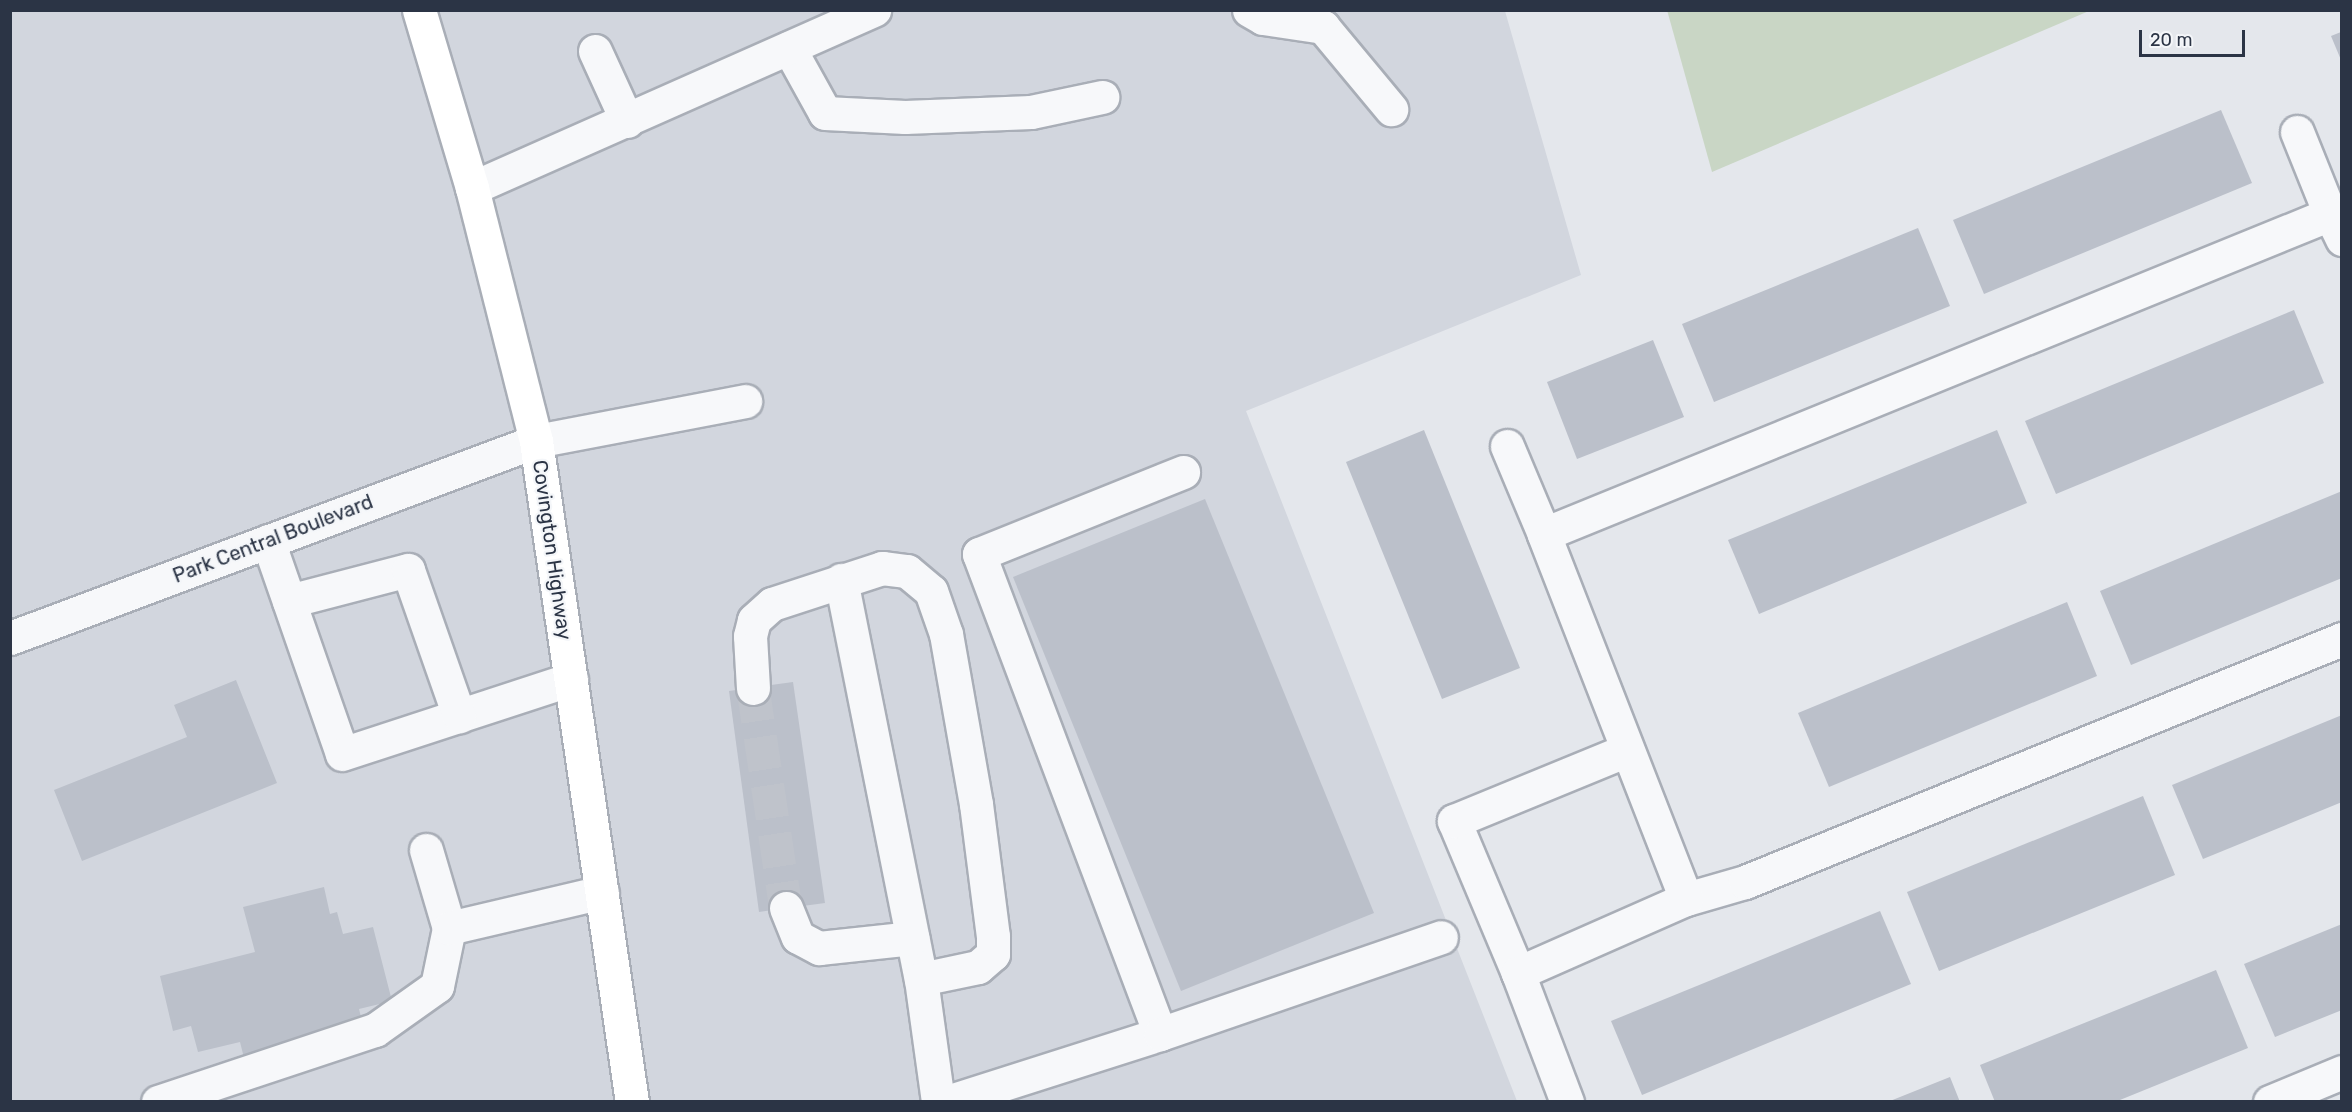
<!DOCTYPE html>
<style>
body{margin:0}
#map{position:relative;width:2352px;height:1112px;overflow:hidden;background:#e4e7ec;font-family:Rubik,sans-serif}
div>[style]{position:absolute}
.built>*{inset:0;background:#d2d6de}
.green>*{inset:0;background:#c9d6c5}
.building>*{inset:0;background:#bbc0ca}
.minor-tunnel>*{height:33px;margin-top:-16.5px;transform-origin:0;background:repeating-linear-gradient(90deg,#bfc3cb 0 33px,transparent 0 49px)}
.roads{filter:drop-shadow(2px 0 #a9aeb7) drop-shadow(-2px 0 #a9aeb7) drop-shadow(0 2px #a9aeb7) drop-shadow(0 -2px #a9aeb7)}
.minor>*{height:33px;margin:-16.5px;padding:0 16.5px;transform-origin:16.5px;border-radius:16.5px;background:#f7f8fa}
.major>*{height:33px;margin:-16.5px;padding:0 16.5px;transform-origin:16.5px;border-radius:16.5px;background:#fff}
span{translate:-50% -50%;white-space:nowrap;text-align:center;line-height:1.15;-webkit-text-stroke:4.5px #f4f6f9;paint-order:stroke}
.street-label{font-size:20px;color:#2b3445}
.frame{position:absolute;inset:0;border:12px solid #2b3445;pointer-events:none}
.scale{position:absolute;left:2139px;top:30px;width:106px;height:27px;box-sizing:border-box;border:3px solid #2b3445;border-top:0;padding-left:8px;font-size:18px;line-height:21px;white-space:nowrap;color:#2b3445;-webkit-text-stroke:4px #f4f6f9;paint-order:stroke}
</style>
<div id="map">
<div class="built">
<i style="clip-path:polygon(10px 11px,1505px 11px,1581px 275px,1246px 411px,1517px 1101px,11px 1101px)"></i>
</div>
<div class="green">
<i style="clip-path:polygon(1667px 10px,2089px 10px,2089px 11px,1712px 172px)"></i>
</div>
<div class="building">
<i style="clip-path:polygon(2341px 32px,2341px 60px,2331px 36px)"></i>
<i style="clip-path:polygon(2221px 110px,2252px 183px,1984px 294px,1953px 220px)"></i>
<i style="clip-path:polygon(1918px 228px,1950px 306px,1714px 402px,1682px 324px)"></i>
<i style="clip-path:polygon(2294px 310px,2324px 383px,2056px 494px,2025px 421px)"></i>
<i style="clip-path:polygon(1653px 340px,1684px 417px,1577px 459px,1547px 382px)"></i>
<i style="clip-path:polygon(1424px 430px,1520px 668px,1442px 699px,1346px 462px)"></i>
<i style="clip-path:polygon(1997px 430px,2027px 503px,1759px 614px,1728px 540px)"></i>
<i style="clip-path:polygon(2342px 491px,2342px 578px,2131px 665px,2100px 591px)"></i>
<i style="clip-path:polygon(1205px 499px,1374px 913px,1181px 991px,1013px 577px)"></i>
<i style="clip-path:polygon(2067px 602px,2097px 676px,1829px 787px,1798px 713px)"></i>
<i style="clip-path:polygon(236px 680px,277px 783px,82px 861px,54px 790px,187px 737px,174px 705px)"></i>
<i style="clip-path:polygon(793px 682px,825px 903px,759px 912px,729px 691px)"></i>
<i style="clip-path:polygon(2342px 715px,2342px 802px,2203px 859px,2172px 785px)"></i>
<i style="clip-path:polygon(2143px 796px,2175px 875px,1939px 971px,1907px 892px)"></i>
<i style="clip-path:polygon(324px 887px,330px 914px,337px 912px,343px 934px,373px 927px,392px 1001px,359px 1009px,364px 1029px,244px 1058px,240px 1042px,198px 1052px,191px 1026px,173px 1031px,160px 976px,255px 952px,243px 907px)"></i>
<i style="clip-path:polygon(1880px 911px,1911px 984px,1642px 1095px,1611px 1021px)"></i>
<i style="clip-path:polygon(2342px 924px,2342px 1010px,2275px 1037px,2244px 964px)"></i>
<i style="clip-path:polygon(2216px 970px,2248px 1048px,2115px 1102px,1995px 1102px,1980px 1065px)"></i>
<i style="clip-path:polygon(1950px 1077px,1960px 1102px,1890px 1102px,1890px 1101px)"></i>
</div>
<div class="minor-tunnel">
<i style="left:753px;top:688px;width:222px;rotate:81.5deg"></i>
</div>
<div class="roads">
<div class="minor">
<i style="left:1249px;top:10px;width:16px;rotate:30deg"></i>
<i style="left:1263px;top:18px;width:61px;rotate:8.5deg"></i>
<i style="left:1323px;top:27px;width:107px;rotate:50.3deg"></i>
<i style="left:789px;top:48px;width:74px;rotate:61deg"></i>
<i style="left:825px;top:113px;width:80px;rotate:2.9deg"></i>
<i style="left:905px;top:117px;width:126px;rotate:-2.3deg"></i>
<i style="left:1031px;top:112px;width:73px;rotate:-11.9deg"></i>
<i style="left:595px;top:51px;width:77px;rotate:65.4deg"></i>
<i style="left:2297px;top:132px;width:88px;rotate:68.1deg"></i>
<i style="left:472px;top:188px;width:440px;rotate:-23.9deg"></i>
<i style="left:1507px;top:446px;width:95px;rotate:67.2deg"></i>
<i style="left:268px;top:541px;width:225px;rotate:70.8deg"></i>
<i style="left:342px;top:754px;width:241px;rotate:-18.1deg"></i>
<i style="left:841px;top:580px;width:407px;rotate:78.7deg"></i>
<i style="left:921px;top:979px;width:124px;rotate:82.1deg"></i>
<i style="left:289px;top:601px;width:123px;rotate:-14.6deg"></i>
<i style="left:408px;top:570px;width:155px;rotate:70.7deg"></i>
<i style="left:10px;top:638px;width:562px;rotate:-20.53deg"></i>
<i style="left:536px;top:441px;width:213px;rotate:-10.8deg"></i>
<i style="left:753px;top:688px;width:52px;rotate:-93.3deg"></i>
<i style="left:750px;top:636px;width:16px;rotate:-76deg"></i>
<i style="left:754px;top:620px;width:24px;rotate:-42deg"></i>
<i style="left:772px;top:604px;width:116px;rotate:-18.1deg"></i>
<i style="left:882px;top:568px;width:25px;rotate:7deg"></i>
<i style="left:907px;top:571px;width:31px;rotate:40deg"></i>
<i style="left:931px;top:591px;width:46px;rotate:70.8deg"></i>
<i style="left:946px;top:634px;width:173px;rotate:80deg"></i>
<i style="left:976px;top:804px;width:133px;rotate:82.7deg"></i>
<i style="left:993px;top:936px;width:18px;rotate:90deg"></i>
<i style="left:993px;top:954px;width:20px;rotate:139deg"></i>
<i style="left:978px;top:967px;width:58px;rotate:168.1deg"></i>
<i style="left:426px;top:850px;width:81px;rotate:73.6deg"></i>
<i style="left:1686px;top:899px;width:61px;rotate:-16.1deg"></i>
<i style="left:1745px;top:882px;width:645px;rotate:-22.15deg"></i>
<i style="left:786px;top:908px;width:31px;rotate:68deg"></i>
<i style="left:798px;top:937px;width:24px;rotate:28deg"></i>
<i style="left:819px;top:948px;width:94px;rotate:-6.1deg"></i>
<i style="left:1518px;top:973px;width:165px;rotate:-112.8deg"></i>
<i style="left:1454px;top:821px;width:187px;rotate:-22.3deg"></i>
<i style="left:1160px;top:1034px;width:513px;rotate:-110.66deg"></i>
<i style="left:979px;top:554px;width:220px;rotate:-21.9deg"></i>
<i style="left:158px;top:1102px;width:229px;rotate:-18.4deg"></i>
<i style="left:375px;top:1030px;width:76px;rotate:-35.4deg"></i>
<i style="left:437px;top:986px;width:59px;rotate:-78.3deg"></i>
<i style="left:449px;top:928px;width:157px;rotate:-13.2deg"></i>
<i style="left:947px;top:1102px;width:224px;rotate:-17.7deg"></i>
<i style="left:1160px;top:1034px;width:297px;rotate:-19deg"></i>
<i style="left:1567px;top:1102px;width:138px;rotate:-110.8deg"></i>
<i style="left:1518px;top:973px;width:184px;rotate:-23.8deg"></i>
<i style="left:1686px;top:899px;width:392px;rotate:-111.3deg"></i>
<i style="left:1544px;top:534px;width:849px;rotate:-22.15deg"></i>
<i style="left:2330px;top:214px;width:28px;rotate:64deg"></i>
<i style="left:2270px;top:1102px;width:78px;rotate:-22.6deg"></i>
</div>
<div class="major">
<i style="left:419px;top:10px;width:186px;rotate:73.4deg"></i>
<i style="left:472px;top:188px;width:261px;rotate:75.8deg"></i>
<i style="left:536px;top:441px;width:668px;rotate:81.74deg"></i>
</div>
</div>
<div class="street-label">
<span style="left:273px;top:539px;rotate:-21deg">Park Central Boulevard</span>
<span style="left:552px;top:550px;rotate:82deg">Covington Highway</span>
</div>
<div class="frame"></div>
<div class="scale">20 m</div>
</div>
